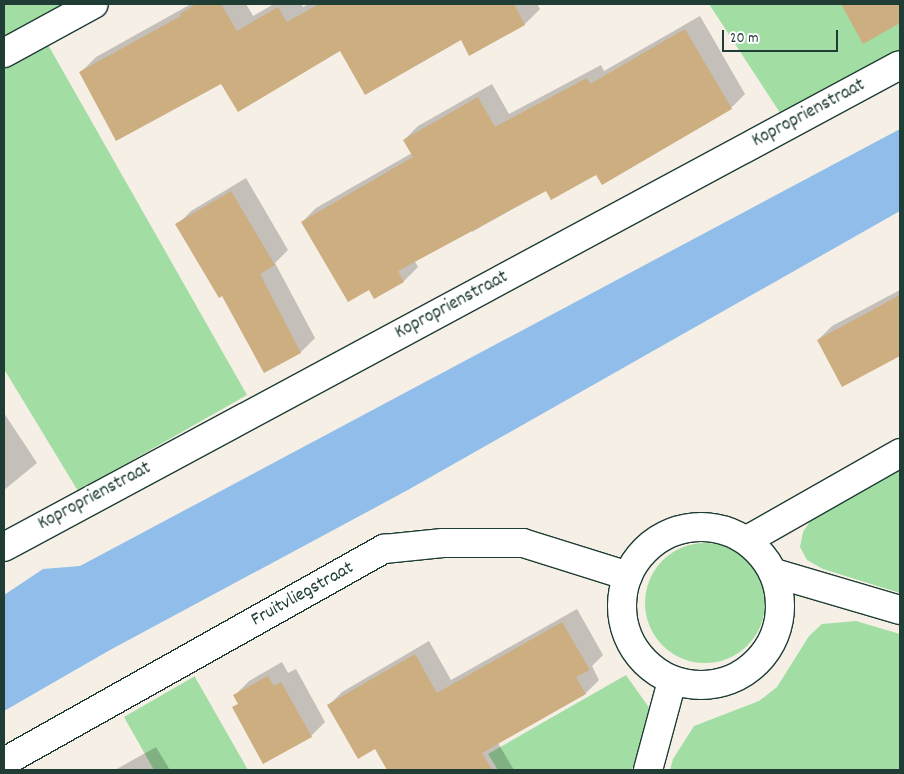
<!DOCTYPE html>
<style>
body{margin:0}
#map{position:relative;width:904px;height:774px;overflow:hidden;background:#f5efe6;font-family:Dekko,sans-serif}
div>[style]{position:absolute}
.green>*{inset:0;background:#a2dea4}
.round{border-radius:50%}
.water>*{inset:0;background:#90bde9}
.shadow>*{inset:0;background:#0003}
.building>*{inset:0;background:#cdae81}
.roads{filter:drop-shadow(1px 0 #1f3d34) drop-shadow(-1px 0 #1f3d34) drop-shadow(0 1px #1f3d34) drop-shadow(0 -1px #1f3d34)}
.street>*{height:28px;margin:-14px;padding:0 14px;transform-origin:14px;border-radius:14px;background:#fff}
.street>.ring{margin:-14px;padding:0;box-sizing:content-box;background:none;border:28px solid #fff;border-radius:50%}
span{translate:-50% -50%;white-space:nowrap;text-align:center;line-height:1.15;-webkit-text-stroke:5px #fff;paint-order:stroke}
.street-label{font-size:19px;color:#1f3d34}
.frame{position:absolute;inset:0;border:5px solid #1f3d34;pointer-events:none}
.scale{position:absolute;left:722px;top:30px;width:116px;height:22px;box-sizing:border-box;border:2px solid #1f3d34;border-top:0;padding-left:6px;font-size:15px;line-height:18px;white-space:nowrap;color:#1f3d34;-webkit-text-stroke:4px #fff;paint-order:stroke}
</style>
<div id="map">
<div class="green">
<i style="clip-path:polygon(4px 4px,72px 4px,4px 42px)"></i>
<i style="clip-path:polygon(709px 4px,900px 4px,900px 68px,790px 128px)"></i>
<i style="clip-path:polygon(47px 43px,247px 395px,78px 491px,4px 369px,4px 67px)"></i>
<i style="clip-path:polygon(900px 467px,900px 593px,823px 569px,807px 560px,800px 547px,803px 532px,813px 517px)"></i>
<i class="round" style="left:645px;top:543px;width:120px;height:120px"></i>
<i style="clip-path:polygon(856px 621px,900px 634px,900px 770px,670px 770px,673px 759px,694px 726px,759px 701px,777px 687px,809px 636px,822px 624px)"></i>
<i style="clip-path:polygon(626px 675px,650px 709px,632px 770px,498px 770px,488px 754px)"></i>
<i style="clip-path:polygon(195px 676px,195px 677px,248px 770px,154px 770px,124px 717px)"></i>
</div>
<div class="water">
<i style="clip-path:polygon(900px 129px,900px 211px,406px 491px,110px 650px,4px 711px,4px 595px,43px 569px,80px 566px)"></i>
</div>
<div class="shadow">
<i style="clip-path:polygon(191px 4px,246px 4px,253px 16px,274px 4px,301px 4px,303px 7px,309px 4px,537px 4px,540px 9px,525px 24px,470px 54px,461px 39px,340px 50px,221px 82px,81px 72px,96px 57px)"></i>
<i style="clip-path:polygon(843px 4px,900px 4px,900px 22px,863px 42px)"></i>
<i style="clip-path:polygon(700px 16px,745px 94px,731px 108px,547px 189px,472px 232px,470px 228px,414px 260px,418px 267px,404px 281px,375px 297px,370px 288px,302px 222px,316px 208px,412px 153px,404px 140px,418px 126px,492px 84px,509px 114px,601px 65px,604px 71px)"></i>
<i style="clip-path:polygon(246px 178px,288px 250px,275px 263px,315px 338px,301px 352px,264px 371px,223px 295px,177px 225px,191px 211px)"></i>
<i style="clip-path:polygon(900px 290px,900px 354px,842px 385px,818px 340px,832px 326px)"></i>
<i style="clip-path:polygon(4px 413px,37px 463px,4px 490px)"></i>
<i style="clip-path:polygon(577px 609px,603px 655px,592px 666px,599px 680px,585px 694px,498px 743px,514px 770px,389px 770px,375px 748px,328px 706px,342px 692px,429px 641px,451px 680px)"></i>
<i style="clip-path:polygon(282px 662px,288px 673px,296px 669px,325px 722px,311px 736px,234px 708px,239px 703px,235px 695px,249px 681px)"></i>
<i style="clip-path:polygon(156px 747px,170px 770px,115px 770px)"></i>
</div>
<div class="building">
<i style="clip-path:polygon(196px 4px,221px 4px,237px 31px,278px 7px,287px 22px,319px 4px,514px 4px,525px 25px,469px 56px,461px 40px,365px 95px,340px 51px,238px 112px,221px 84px,116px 141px,79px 72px,181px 16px,180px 14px)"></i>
<i style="clip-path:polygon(841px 4px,900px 4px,900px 23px,863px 44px)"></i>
<i style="clip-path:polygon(685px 29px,732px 109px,602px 185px,596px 175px,551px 200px,546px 191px,398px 271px,404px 282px,374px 299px,369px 290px,348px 302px,301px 222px,413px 157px,403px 140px,478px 97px,495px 127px,587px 78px,590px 84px)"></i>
<i style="clip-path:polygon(231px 191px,275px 265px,260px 274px,301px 353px,264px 373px,222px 296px,219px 298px,175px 224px)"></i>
<i style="clip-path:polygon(900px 295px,900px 356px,842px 387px,817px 340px)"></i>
<i style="clip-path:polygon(562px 622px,590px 670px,576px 677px,586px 694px,482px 753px,492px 770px,387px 770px,375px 749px,358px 759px,327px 705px,415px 654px,437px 693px)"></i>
<i style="clip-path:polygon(268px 676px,274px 686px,281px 682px,312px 737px,263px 764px,232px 707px,238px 704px,233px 695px)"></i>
</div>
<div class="roads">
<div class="street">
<i style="left:4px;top:53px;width:102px;rotate:-28.6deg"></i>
<i class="ring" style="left:622px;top:527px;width:130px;height:130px"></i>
<i style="left:747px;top:540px;width:176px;rotate:-29.6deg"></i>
<i style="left:4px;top:547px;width:1017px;rotate:-28.28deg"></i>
<i style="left:774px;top:573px;width:131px;rotate:16.4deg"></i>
<i style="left:4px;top:762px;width:436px;rotate:-29.3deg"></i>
<i style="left:384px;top:549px;width:59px;rotate:-5.8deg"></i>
<i style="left:443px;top:543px;width:80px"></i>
<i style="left:523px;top:543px;width:110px;rotate:17.4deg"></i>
<i style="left:648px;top:770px;width:92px;rotate:-74.9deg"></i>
</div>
</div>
<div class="street-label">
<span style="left:809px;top:114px;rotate:-28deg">Koproprienstraat</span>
<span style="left:452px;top:306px;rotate:-28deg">Koproprienstraat</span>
<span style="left:95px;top:497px;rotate:-28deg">Koproprienstraat</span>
<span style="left:303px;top:595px;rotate:-29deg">Fruitvliegstraat</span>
</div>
<div class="frame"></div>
<div class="scale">20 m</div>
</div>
